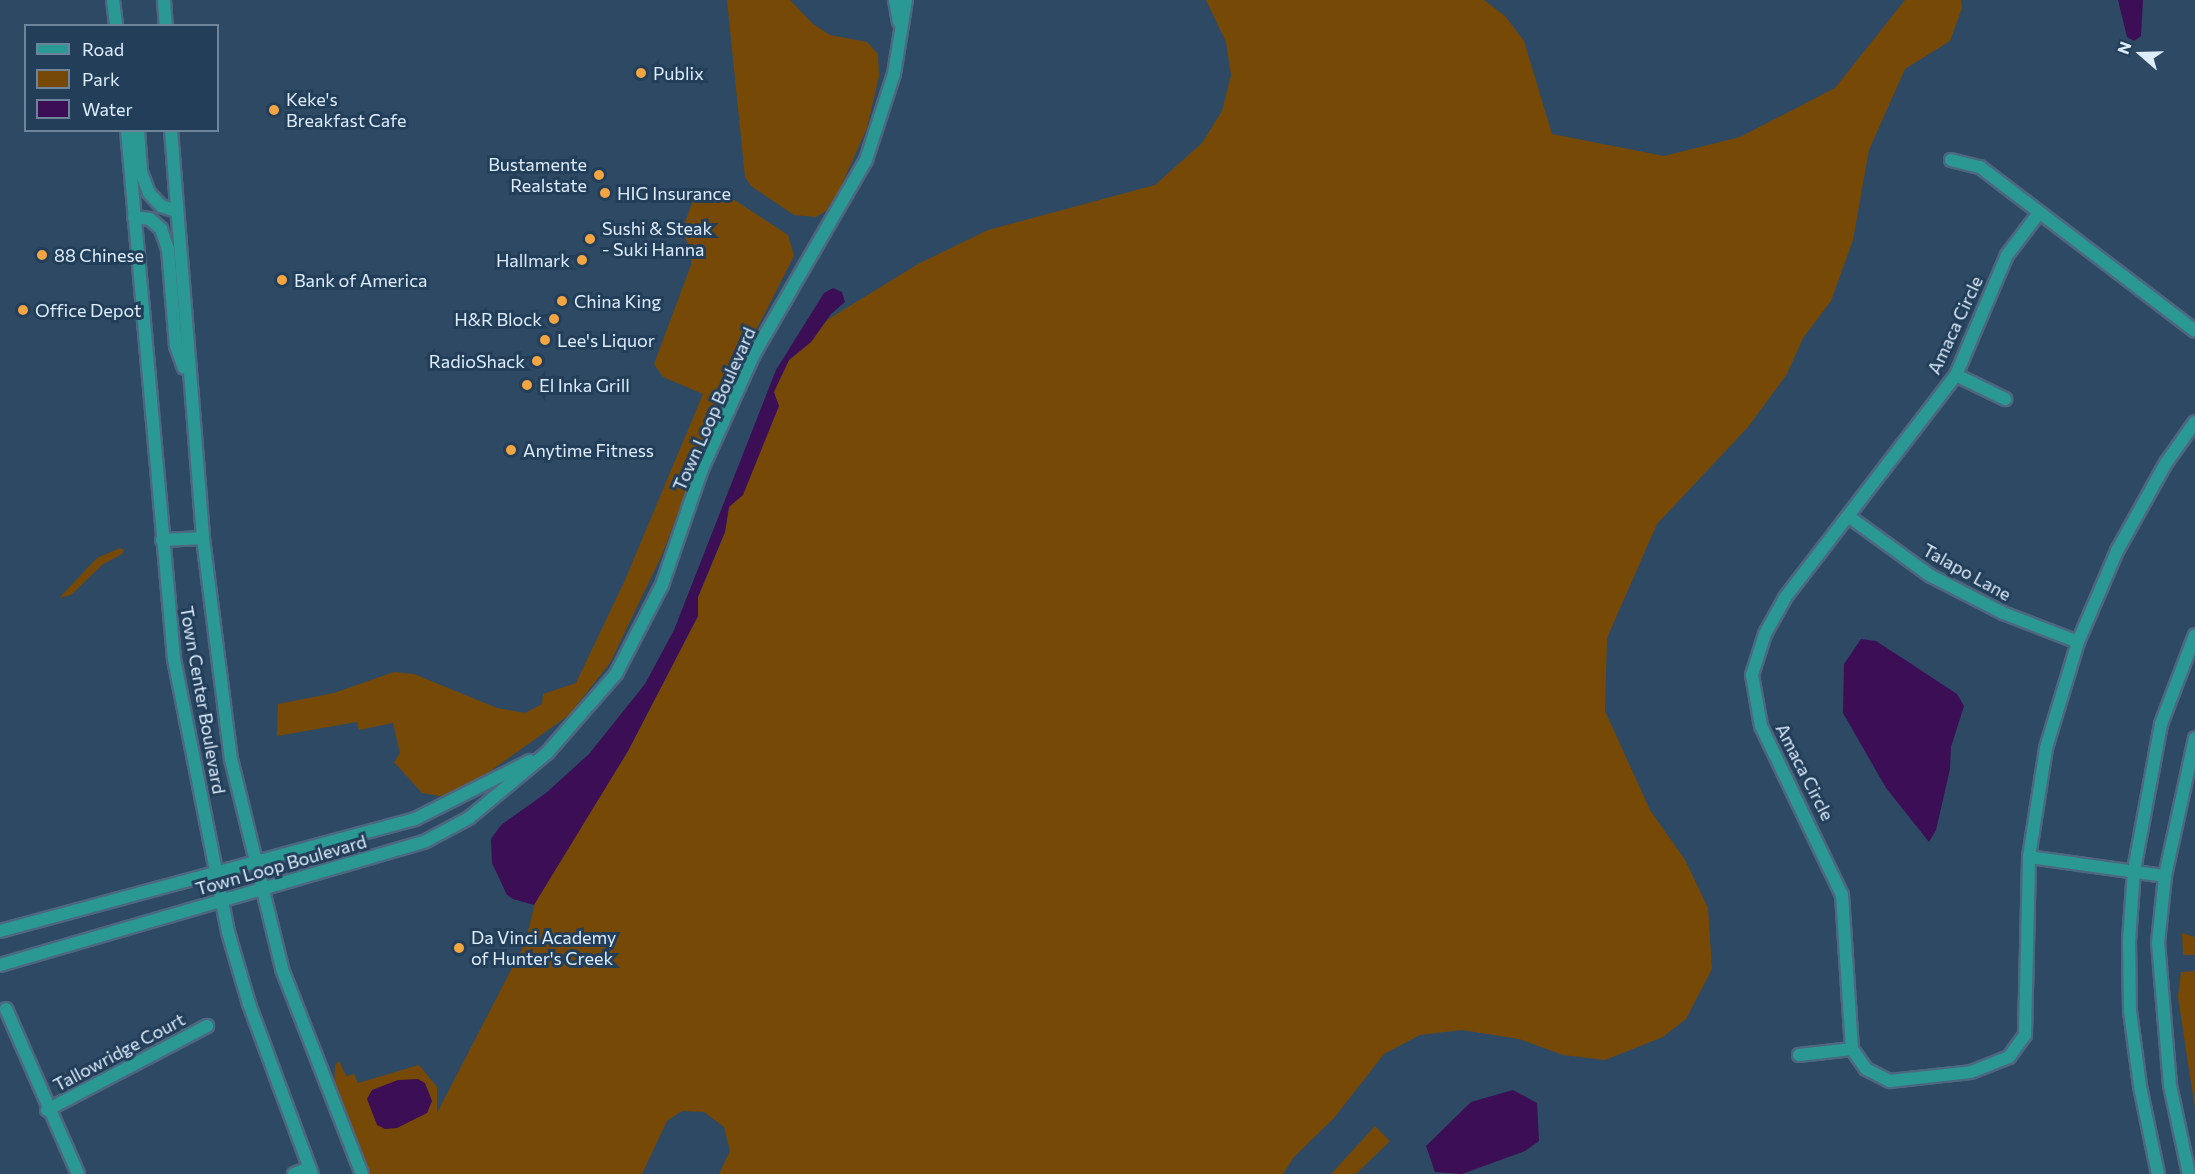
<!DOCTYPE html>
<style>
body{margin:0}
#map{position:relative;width:2195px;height:1174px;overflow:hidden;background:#2d4964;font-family:Commissioner,sans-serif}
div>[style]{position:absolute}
.green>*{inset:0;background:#764a06}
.water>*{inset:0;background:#3c0e56}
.roads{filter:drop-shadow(2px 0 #4d6780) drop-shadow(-2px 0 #4d6780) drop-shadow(0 2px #4d6780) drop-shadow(0 -2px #4d6780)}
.minor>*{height:12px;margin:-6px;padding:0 6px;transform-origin:6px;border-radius:6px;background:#2b9993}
.tertiary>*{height:12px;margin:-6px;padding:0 6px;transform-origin:6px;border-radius:6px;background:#2b9993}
.dots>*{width:16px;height:16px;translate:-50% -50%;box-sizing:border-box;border:3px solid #233e59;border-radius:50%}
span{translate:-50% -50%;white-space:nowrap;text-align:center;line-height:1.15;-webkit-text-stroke:6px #233e59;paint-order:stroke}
.poi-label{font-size:18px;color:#ddedfe}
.left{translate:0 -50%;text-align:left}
.right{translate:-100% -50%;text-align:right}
.street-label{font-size:18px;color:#ddedfe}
.legend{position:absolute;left:24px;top:24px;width:195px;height:108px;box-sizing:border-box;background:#233e59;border:2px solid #6d849b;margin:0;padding:8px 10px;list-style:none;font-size:18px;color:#ddedfe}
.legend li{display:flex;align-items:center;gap:12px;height:30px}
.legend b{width:30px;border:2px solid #6d849b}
.north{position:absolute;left:2111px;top:24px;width:60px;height:60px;-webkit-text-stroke:4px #233e59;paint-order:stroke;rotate:290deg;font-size:16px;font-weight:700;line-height:24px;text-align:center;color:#ddedfe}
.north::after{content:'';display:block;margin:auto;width:21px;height:27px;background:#ddedfe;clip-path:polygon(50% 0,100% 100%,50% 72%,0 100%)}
</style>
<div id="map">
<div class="green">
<i style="clip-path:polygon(727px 0,790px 0,813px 24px,830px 35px,867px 42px,878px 54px,879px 76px,867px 128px,839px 191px,826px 211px,816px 217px,794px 215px,751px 186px,745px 177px)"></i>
<i style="clip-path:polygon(1206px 0,1484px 0,1505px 16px,1524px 41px,1552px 134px,1664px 156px,1740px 137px,1835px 88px,1905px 0,1961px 0,1962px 8px,1950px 41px,1905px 69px,1869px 150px,1853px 240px,1831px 301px,1803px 338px,1787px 374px,1748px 427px,1657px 524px,1607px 638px,1605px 711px,1650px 810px,1685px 860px,1708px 908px,1712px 969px,1686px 1019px,1663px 1037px,1605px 1060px,1563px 1055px,1519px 1039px,1462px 1030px,1420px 1035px,1384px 1054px,1334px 1118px,1294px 1157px,1283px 1174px,719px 1174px,730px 1151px,724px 1127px,704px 1112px,682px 1111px,667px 1121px,642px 1174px,369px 1174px,334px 1090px,335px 1065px,339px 1061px,346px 1076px,354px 1074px,358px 1083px,419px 1065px,437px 1087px,437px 1113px,525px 943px,536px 899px,628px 751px,698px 616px,698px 597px,725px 532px,729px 507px,743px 494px,773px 392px,789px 360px,811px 342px,827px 320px,918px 264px,988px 230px,1155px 185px,1202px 143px,1222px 111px,1231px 75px,1226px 42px)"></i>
<i style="clip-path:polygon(709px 189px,719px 190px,788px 235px,794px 256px,721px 399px,662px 555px,610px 663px,569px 715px,479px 779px,446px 797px,422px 793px,394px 762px,400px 753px,393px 723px,359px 730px,357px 722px,277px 736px,278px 704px,334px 693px,394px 672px,414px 674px,497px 708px,525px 713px,542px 704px,543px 694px,576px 683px,625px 580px,703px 394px,663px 377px,654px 364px,691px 265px,692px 254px,682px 230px,694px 198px)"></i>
<i style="clip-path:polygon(120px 548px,124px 550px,122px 554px,102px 565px,71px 595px,59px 598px,97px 558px)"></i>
<i style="clip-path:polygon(2182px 933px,2195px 937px,2195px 955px,2183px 955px)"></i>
<i style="clip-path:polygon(2195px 971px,2195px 1109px,2178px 997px,2181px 972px)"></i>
<i style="clip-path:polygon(1375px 1126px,1390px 1141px,1356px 1174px,1331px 1174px)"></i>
</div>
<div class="water">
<i style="clip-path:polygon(2118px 0,2143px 0,2141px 36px,2134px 41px,2127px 37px)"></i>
<i style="clip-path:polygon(833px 288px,842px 292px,845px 302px,831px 314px,811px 342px,789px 360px,774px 392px,779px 406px,743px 495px,729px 507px,725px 532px,698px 597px,698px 616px,628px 751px,534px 905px,513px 899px,507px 895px,492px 863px,491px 839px,501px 825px,546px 793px,589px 754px,645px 684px,674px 630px,776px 370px,824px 293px)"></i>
<i style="clip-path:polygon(1861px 639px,1876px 641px,1913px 665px,1957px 694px,1964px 706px,1951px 747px,1950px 769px,1936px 830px,1929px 842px,1886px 788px,1843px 713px,1844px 664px)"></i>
<i style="clip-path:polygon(418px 1079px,425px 1083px,432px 1101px,427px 1113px,397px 1128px,385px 1129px,377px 1125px,367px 1099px,372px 1090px,398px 1080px)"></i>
<i style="clip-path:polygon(1513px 1090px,1537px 1103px,1539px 1141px,1525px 1151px,1462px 1174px,1435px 1172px,1426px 1146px,1471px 1102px)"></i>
</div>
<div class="roads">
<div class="minor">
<i style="left:1951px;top:160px;width:30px;rotate:14deg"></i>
<i style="left:1980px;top:167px;width:270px;rotate:37.3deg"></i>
<i style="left:2039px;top:213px;width:53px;rotate:127.3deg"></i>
<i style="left:2007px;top:255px;width:130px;rotate:113deg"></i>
<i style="left:1956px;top:375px;width:281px;rotate:127.5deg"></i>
<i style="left:1785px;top:598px;width:41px;rotate:119.1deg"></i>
<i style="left:1765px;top:634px;width:43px;rotate:107.6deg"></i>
<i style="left:1752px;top:675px;width:52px;rotate:80deg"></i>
<i style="left:1761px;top:726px;width:187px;rotate:64.4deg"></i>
<i style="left:1842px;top:895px;width:154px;rotate:86.3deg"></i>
<i style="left:1852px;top:1049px;width:24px;rotate:55deg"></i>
<i style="left:1866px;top:1069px;width:27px;rotate:27deg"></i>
<i style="left:1890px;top:1081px;width:81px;rotate:-6.3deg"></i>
<i style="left:1971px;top:1072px;width:41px;rotate:-21.5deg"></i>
<i style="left:2009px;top:1057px;width:27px;rotate:-54deg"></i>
<i style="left:2025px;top:1035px;width:178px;rotate:-88.7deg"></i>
<i style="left:2029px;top:857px;width:110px;rotate:-81.1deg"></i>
<i style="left:2046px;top:748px;width:111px;rotate:-73.2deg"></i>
<i style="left:2078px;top:642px;width:99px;rotate:-66.8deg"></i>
<i style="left:2117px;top:551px;width:101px;rotate:-60.9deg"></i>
<i style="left:2166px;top:463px;width:50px;rotate:-54.7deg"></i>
<i style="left:1956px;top:375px;width:55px;rotate:26.1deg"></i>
<i style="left:1848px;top:516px;width:102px;rotate:35.9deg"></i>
<i style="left:1931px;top:576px;width:81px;rotate:27.2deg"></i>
<i style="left:2003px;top:613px;width:80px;rotate:21.1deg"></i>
<i style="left:162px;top:540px;width:41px;rotate:-2.8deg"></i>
<i style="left:2029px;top:857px;width:137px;rotate:8deg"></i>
<i style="left:6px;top:1009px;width:180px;rotate:66.4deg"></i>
<i style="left:1799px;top:1055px;width:53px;rotate:-6.5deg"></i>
<i style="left:47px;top:1110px;width:181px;rotate:-27.7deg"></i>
<i style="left:294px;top:1174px;width:16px;rotate:-22deg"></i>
</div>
<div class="tertiary">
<i style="left:113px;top:0;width:26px;rotate:83deg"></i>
<i style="left:164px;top:0;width:26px;rotate:86deg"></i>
<i style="left:895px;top:0;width:22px;rotate:80deg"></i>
<i style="left:127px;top:130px;width:531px;rotate:84.92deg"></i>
<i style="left:174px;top:659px;width:278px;rotate:78.8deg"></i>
<i style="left:228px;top:932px;width:75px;rotate:73.7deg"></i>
<i style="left:249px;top:1004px;width:181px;rotate:69.7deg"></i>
<i style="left:138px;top:130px;width:42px;rotate:85.9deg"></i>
<i style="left:141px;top:172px;width:22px;rotate:69deg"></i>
<i style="left:149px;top:193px;width:18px;rotate:47deg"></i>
<i style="left:161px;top:206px;width:16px;rotate:18deg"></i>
<i style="left:171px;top:130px;width:409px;rotate:85.5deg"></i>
<i style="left:203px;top:538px;width:223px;rotate:82.8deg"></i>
<i style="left:231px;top:759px;width:216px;rotate:76.3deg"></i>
<i style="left:282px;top:969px;width:220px;rotate:68.7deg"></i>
<i style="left:134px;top:217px;width:16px;rotate:7deg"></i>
<i style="left:150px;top:219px;width:15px;rotate:42deg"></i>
<i style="left:161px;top:229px;width:21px;rotate:71deg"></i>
<i style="left:168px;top:249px;width:97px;rotate:85.3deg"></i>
<i style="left:176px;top:346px;width:23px;rotate:70deg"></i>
<i style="left:0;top:931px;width:430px;rotate:-15.1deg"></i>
<i style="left:415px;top:819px;width:129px;rotate:-26.8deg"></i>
<i style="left:0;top:965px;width:441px;rotate:-16.2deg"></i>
<i style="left:424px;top:842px;width:51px;rotate:-28.1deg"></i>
<i style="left:469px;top:818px;width:102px;rotate:-39.8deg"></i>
<i style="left:547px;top:753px;width:105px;rotate:-48.9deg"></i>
<i style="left:616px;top:674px;width:100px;rotate:-62.7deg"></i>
<i style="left:662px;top:585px;width:123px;rotate:-71deg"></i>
<i style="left:702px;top:469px;width:126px;rotate:-65.7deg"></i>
<i style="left:754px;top:354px;width:224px;rotate:-60deg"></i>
<i style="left:866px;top:160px;width:90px;rotate:-72deg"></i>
<i style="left:894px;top:74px;width:75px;rotate:-80.8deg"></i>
<i style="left:2158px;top:1174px;width:90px;rotate:-101.6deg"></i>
<i style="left:2140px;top:1086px;width:76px;rotate:-97.6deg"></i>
<i style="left:2130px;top:1011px;width:70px;rotate:-90.8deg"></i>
<i style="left:2129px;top:941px;width:71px;rotate:-86deg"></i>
<i style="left:2134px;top:870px;width:148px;rotate:-79.5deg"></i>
<i style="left:2161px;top:724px;width:95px;rotate:-69.1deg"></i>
<i style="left:2189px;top:1174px;width:91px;rotate:-102.1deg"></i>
<i style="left:2170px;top:1085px;width:143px;rotate:-94.8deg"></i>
<i style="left:2158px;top:943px;width:67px;rotate:-84deg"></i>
<i style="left:2165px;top:876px;width:141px;rotate:-77.7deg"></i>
</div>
</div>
<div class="dots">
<i style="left:641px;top:73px;background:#f2a541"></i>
<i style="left:274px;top:110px;background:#f2a541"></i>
<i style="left:599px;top:175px;background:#f2a541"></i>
<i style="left:605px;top:193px;background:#f2a541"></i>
<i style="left:590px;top:239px;background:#f2a541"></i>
<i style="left:42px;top:255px;background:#f2a541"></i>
<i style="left:582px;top:260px;background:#f2a541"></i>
<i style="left:282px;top:280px;background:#f2a541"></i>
<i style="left:562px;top:301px;background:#f2a541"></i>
<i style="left:23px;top:310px;background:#f2a541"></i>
<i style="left:554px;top:319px;background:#f2a541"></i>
<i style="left:545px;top:340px;background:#f2a541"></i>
<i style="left:537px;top:361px;background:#f2a541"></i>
<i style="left:527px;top:385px;background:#f2a541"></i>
<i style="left:511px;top:450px;background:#f2a541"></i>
<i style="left:459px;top:948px;background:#f2a541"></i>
</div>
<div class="poi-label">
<span class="left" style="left:653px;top:73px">Publix</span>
<span class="left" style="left:286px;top:110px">Keke's<br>Breakfast Cafe</span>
<span class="right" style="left:587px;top:175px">Bustamente<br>Realstate</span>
<span class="left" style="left:617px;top:193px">HIG Insurance</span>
<span class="left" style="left:602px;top:239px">Sushi &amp; Steak<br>- Suki Hanna</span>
<span class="left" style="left:54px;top:255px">88 Chinese</span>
<span class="right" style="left:570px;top:260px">Hallmark</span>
<span class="left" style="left:294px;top:280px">Bank of America</span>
<span class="left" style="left:574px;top:301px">China King</span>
<span class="left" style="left:35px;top:310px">Office Depot</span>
<span class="right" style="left:542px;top:319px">H&amp;R Block</span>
<span class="left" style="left:557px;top:340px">Lee's Liquor</span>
<span class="right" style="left:525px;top:361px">RadioShack</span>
<span class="left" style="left:539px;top:385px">El Inka Grill</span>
<span class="left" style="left:523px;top:450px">Anytime Fitness</span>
<span class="left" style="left:471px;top:948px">Da Vinci Academy<br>of Hunter's Creek</span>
</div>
<div class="street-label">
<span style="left:1955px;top:325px;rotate:-65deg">Amaca Circle</span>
<span style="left:714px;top:409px;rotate:-66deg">Town Loop Boulevard</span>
<span style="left:1967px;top:572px;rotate:29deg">Talapo Lane</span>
<span style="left:203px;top:700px;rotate:80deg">Town Center Boulevard</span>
<span style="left:1805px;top:772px;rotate:63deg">Amaca Circle</span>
<span style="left:281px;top:865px;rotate:-16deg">Town Loop Boulevard</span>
<span style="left:119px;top:1052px;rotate:-28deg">Tallowridge Court</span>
</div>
<ul class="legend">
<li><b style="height:8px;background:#2b9993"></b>Road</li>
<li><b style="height:16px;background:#764a06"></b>Park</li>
<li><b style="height:16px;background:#3c0e56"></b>Water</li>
</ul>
<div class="north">N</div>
</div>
